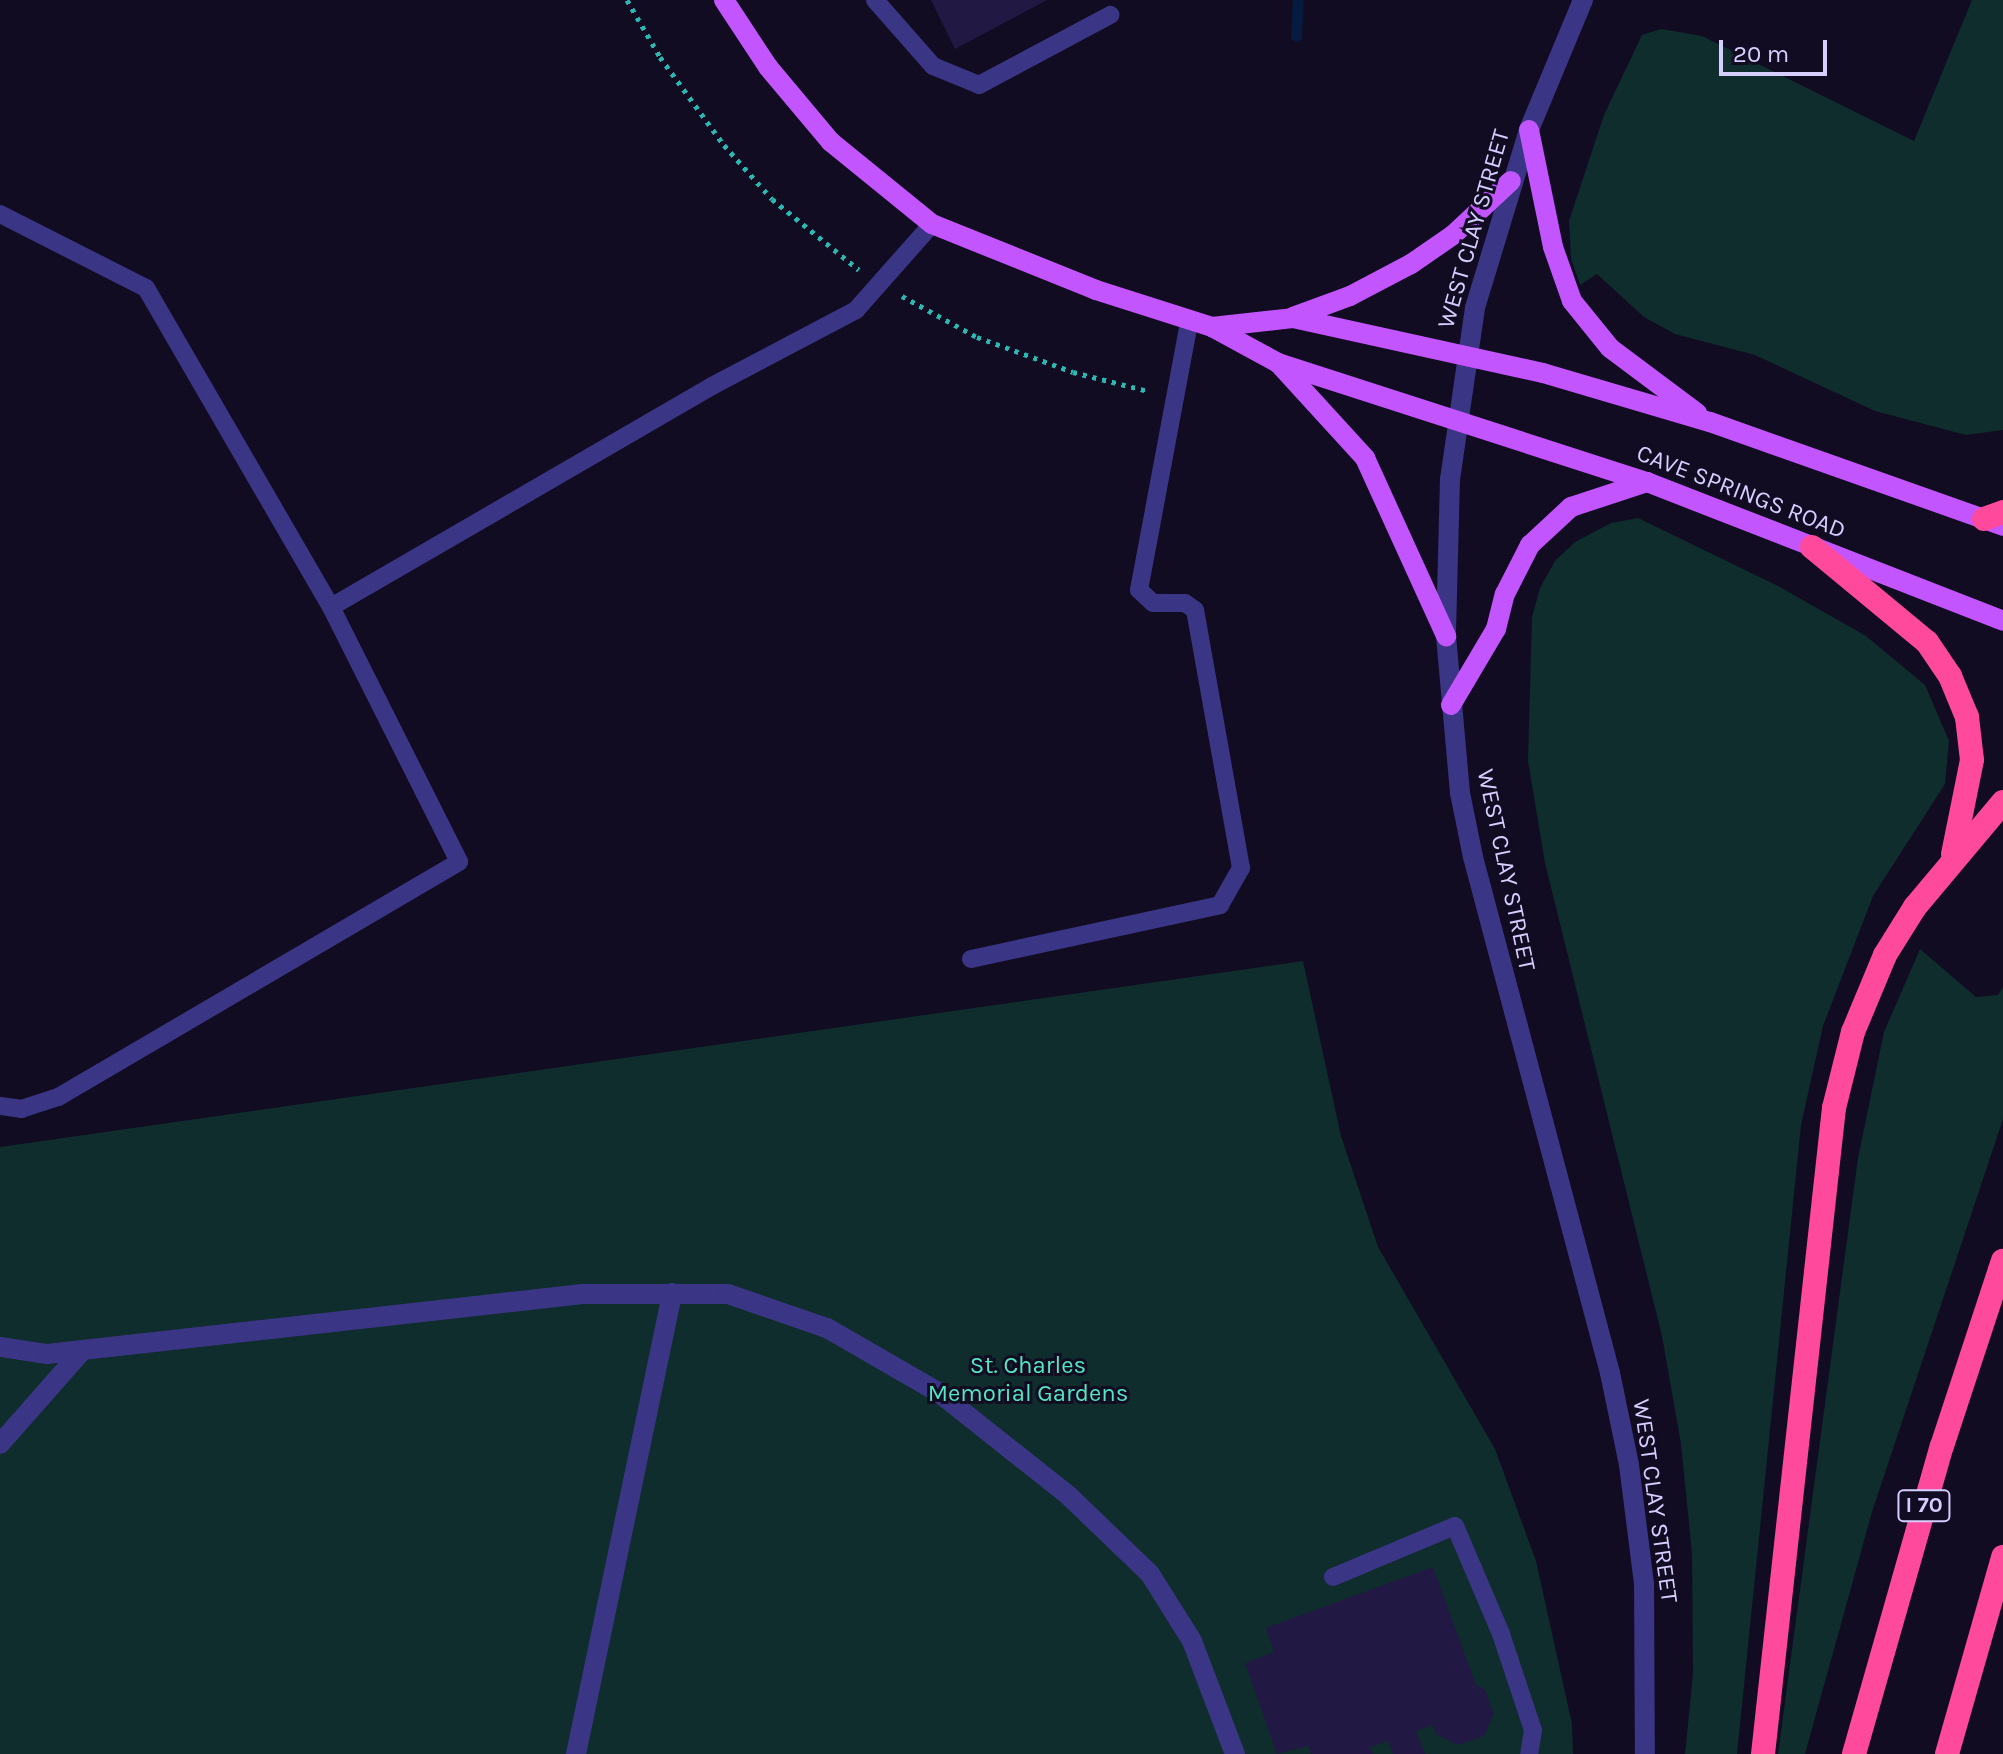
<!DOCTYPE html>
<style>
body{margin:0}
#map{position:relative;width:2003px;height:1754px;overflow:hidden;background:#110c22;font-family:Karla,sans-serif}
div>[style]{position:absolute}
.green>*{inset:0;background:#0f2d2c}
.stream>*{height:11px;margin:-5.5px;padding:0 5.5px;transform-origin:5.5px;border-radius:5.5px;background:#071b41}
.building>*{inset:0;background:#221844}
.path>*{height:5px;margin-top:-2.5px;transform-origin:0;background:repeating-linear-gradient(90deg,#28b9b3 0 4px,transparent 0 10px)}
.service>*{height:18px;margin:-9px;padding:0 9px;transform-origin:9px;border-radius:9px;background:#3a3584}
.minor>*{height:20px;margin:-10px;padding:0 10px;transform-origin:10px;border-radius:10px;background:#3a3584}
.tertiary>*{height:20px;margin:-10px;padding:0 10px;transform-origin:10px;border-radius:10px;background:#3a3584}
.primary>*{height:20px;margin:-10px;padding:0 10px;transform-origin:10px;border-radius:10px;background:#c355ff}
.motorway>*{height:24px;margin:-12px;padding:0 12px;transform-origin:12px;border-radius:12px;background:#ff499d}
span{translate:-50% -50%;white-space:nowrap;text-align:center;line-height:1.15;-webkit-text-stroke:6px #110c22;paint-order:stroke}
.shield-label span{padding:2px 6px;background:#110c22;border:2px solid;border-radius:6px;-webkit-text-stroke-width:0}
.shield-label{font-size:22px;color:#d5ceff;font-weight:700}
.street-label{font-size:24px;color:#d5ceff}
.park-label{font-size:24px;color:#54e5c3}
.scale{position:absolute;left:1719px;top:40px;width:108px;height:36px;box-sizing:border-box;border:4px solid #d5ceff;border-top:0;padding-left:10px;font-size:24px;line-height:28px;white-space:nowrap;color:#d5ceff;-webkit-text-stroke:6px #110c22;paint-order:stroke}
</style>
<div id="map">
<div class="green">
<i style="clip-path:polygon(1972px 0,2003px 0,2003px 430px,1966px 435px,1875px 411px,1755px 355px,1675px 334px,1644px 317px,1597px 274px,1580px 285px,1571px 258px,1569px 221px,1604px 115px,1642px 35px,1661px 29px,1702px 36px,1914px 141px)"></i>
<i style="clip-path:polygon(1638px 518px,1778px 586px,1866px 636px,1925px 685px,1949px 741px,1945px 784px,1873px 896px,1823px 1026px,1801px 1125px,1737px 1754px,1685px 1754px,1693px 1674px,1692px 1553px,1681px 1444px,1662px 1336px,1545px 863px,1528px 761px,1532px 617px,1540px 588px,1555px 561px,1575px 542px,1611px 523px)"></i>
<i style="clip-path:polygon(1920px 949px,1976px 997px,1998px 995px,2003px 987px,2003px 1119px,1872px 1512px,1805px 1754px,1778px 1754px,1858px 1158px,1884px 1032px)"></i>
<i style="clip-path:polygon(1303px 961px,1341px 1136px,1378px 1247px,1495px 1449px,1536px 1561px,1572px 1724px,1573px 1754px,0 1754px,0 1147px)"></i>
</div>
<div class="stream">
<i style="left:1296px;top:36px;width:36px;rotate:-87deg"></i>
</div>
<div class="building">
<i style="clip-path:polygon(931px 0,1047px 0,955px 49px)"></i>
<i style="clip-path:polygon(1433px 1567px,1476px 1685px,1485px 1690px,1494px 1714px,1484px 1736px,1458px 1745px,1436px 1734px,1433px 1725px,1416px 1731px,1425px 1754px,1393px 1754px,1388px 1741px,1370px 1747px,1373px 1754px,1311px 1754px,1308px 1746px,1277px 1754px,1245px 1663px,1274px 1652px,1266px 1628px)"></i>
</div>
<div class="path">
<i style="left:627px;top:0;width:66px;rotate:59.9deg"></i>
<i style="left:660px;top:57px;width:109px;rotate:54deg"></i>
<i style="left:724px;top:145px;width:72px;rotate:48.4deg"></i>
<i style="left:772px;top:199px;width:112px;rotate:39.2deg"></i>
<i style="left:902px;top:296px;width:85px;rotate:28.7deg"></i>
<i style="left:977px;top:337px;width:102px;rotate:20deg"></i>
<i style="left:1073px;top:372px;width:77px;rotate:14.2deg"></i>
</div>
<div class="service">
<i style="left:875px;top:0;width:88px;rotate:48.7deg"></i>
<i style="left:933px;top:66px;width:50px;rotate:22.4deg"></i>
<i style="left:979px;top:85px;width:149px;rotate:-28.1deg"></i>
<i style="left:0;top:214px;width:164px;rotate:26.9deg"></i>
<i style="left:146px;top:288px;width:369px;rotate:59.9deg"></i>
<i style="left:331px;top:607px;width:285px;rotate:63.3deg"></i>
<i style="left:459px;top:862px;width:465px;rotate:149.6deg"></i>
<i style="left:58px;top:1097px;width:38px;rotate:162deg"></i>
<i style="left:22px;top:1109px;width:22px;rotate:-172deg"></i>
<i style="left:331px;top:607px;width:440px;rotate:-30.1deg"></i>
<i style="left:712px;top:386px;width:163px;rotate:-27.8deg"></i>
<i style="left:856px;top:310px;width:115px;rotate:-48.5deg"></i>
<i style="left:971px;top:959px;width:255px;rotate:-12.2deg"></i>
<i style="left:1220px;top:905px;width:43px;rotate:-60.4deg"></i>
<i style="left:1241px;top:868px;width:262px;rotate:-100.1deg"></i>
<i style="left:1195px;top:610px;width:12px;rotate:-145deg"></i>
<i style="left:1185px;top:603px;width:32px;rotate:180deg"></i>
<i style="left:1153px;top:603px;width:19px;rotate:-137deg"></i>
<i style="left:1139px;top:590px;width:273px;rotate:-79.4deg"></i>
<i style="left:1333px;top:1577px;width:132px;rotate:-22.7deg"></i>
<i style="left:1455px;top:1526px;width:117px;rotate:66.9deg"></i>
<i style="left:1501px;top:1634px;width:101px;rotate:71.6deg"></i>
<i style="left:1533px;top:1730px;width:24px;rotate:99deg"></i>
</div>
<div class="minor">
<i style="left:0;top:1347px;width:48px;rotate:8.5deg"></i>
<i style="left:47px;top:1354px;width:539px;rotate:-6.39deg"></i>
<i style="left:583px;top:1294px;width:145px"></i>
<i style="left:728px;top:1294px;width:105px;rotate:19deg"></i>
<i style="left:827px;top:1328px;width:128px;rotate:30deg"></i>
<i style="left:938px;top:1392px;width:167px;rotate:38.4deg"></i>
<i style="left:1069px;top:1496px;width:112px;rotate:43.9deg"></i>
<i style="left:1150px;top:1574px;width:79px;rotate:57.9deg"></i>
<i style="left:1192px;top:1641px;width:121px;rotate:69.2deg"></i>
<i style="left:0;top:1444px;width:124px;rotate:-48.6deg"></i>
<i style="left:576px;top:1754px;width:471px;rotate:-78.2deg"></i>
</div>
<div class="tertiary">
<i style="left:1583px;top:0;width:141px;rotate:112.6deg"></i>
<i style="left:1529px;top:130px;width:186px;rotate:106.9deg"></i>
<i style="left:1475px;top:308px;width:173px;rotate:98.3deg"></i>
<i style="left:1450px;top:479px;width:157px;rotate:91.5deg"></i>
<i style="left:1446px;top:636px;width:158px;rotate:84.9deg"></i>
<i style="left:1460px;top:793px;width:65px;rotate:78.5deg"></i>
<i style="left:1473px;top:857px;width:534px;rotate:75.13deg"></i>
<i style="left:1610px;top:1373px;width:94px;rotate:78.3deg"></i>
<i style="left:1629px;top:1465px;width:119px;rotate:82.8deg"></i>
<i style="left:1644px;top:1583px;width:171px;rotate:89.7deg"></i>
</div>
<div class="primary">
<i style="left:724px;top:0;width:80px;rotate:56.7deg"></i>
<i style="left:768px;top:67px;width:98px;rotate:50deg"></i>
<i style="left:831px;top:142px;width:130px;rotate:39.1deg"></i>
<i style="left:932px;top:224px;width:177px;rotate:21.9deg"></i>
<i style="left:1096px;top:290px;width:122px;rotate:17.7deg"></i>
<i style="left:1212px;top:327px;width:75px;rotate:28.6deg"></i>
<i style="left:1278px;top:363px;width:388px;rotate:17.9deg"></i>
<i style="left:1647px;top:482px;width:382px;rotate:21.3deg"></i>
<i style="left:1529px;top:130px;width:119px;rotate:78.4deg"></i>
<i style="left:1553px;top:247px;width:57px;rotate:70.6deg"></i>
<i style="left:1572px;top:301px;width:60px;rotate:51deg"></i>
<i style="left:1610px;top:348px;width:109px;rotate:36.8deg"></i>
<i style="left:1293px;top:317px;width:61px;rotate:-20.2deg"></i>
<i style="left:1350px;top:296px;width:69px;rotate:-27.7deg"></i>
<i style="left:1411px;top:264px;width:51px;rotate:-34.6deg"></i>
<i style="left:1453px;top:235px;width:79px;rotate:-43deg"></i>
<i style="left:1212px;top:327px;width:81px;rotate:-6.3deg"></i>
<i style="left:1293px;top:318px;width:256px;rotate:12.4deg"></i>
<i style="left:1543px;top:373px;width:174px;rotate:16.4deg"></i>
<i style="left:1710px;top:422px;width:311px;rotate:19.5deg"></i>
<i style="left:1281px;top:366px;width:125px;rotate:47.6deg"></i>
<i style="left:1365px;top:458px;width:196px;rotate:65.5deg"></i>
<i style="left:1451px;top:705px;width:88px;rotate:-59.4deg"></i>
<i style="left:1496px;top:629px;width:36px;rotate:-76deg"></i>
<i style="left:1505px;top:594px;width:55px;rotate:-63deg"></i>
<i style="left:1530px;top:545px;width:56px;rotate:-42.8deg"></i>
<i style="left:1571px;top:507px;width:80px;rotate:-18.2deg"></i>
</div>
<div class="motorway">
<i style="left:1984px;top:519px;width:20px;rotate:-20deg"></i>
<i style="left:1812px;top:547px;width:149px;rotate:39.6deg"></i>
<i style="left:1927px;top:642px;width:41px;rotate:55.9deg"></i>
<i style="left:1950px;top:676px;width:44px;rotate:67.5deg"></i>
<i style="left:1967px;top:717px;width:43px;rotate:83.4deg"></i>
<i style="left:1972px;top:760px;width:96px;rotate:101.4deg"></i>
<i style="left:1763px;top:1754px;width:650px;rotate:-83.73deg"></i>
<i style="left:1834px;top:1108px;width:78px;rotate:-76deg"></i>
<i style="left:1853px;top:1032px;width:83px;rotate:-67.4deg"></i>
<i style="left:1885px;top:955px;width:57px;rotate:-58deg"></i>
<i style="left:1915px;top:907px;width:137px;rotate:-50deg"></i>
<i style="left:1854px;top:1754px;width:320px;rotate:-74.1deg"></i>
<i style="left:1942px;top:1446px;width:195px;rotate:-71.8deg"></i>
<i style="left:1947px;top:1754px;width:205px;rotate:-74.1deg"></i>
</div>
<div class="shield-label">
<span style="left:1924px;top:1506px">I 70</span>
</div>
<div class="street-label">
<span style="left:1474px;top:229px;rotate:-74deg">WEST CLAY STREET</span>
<span style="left:1741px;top:492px;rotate:21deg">CAVE SPRINGS ROAD</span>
<span style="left:1506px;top:870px;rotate:78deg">WEST CLAY STREET</span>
<span style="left:1655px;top:1501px;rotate:82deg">WEST CLAY STREET</span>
</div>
<div class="park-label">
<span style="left:1028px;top:1380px">St. Charles<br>Memorial Gardens</span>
</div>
<div class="scale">20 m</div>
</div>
